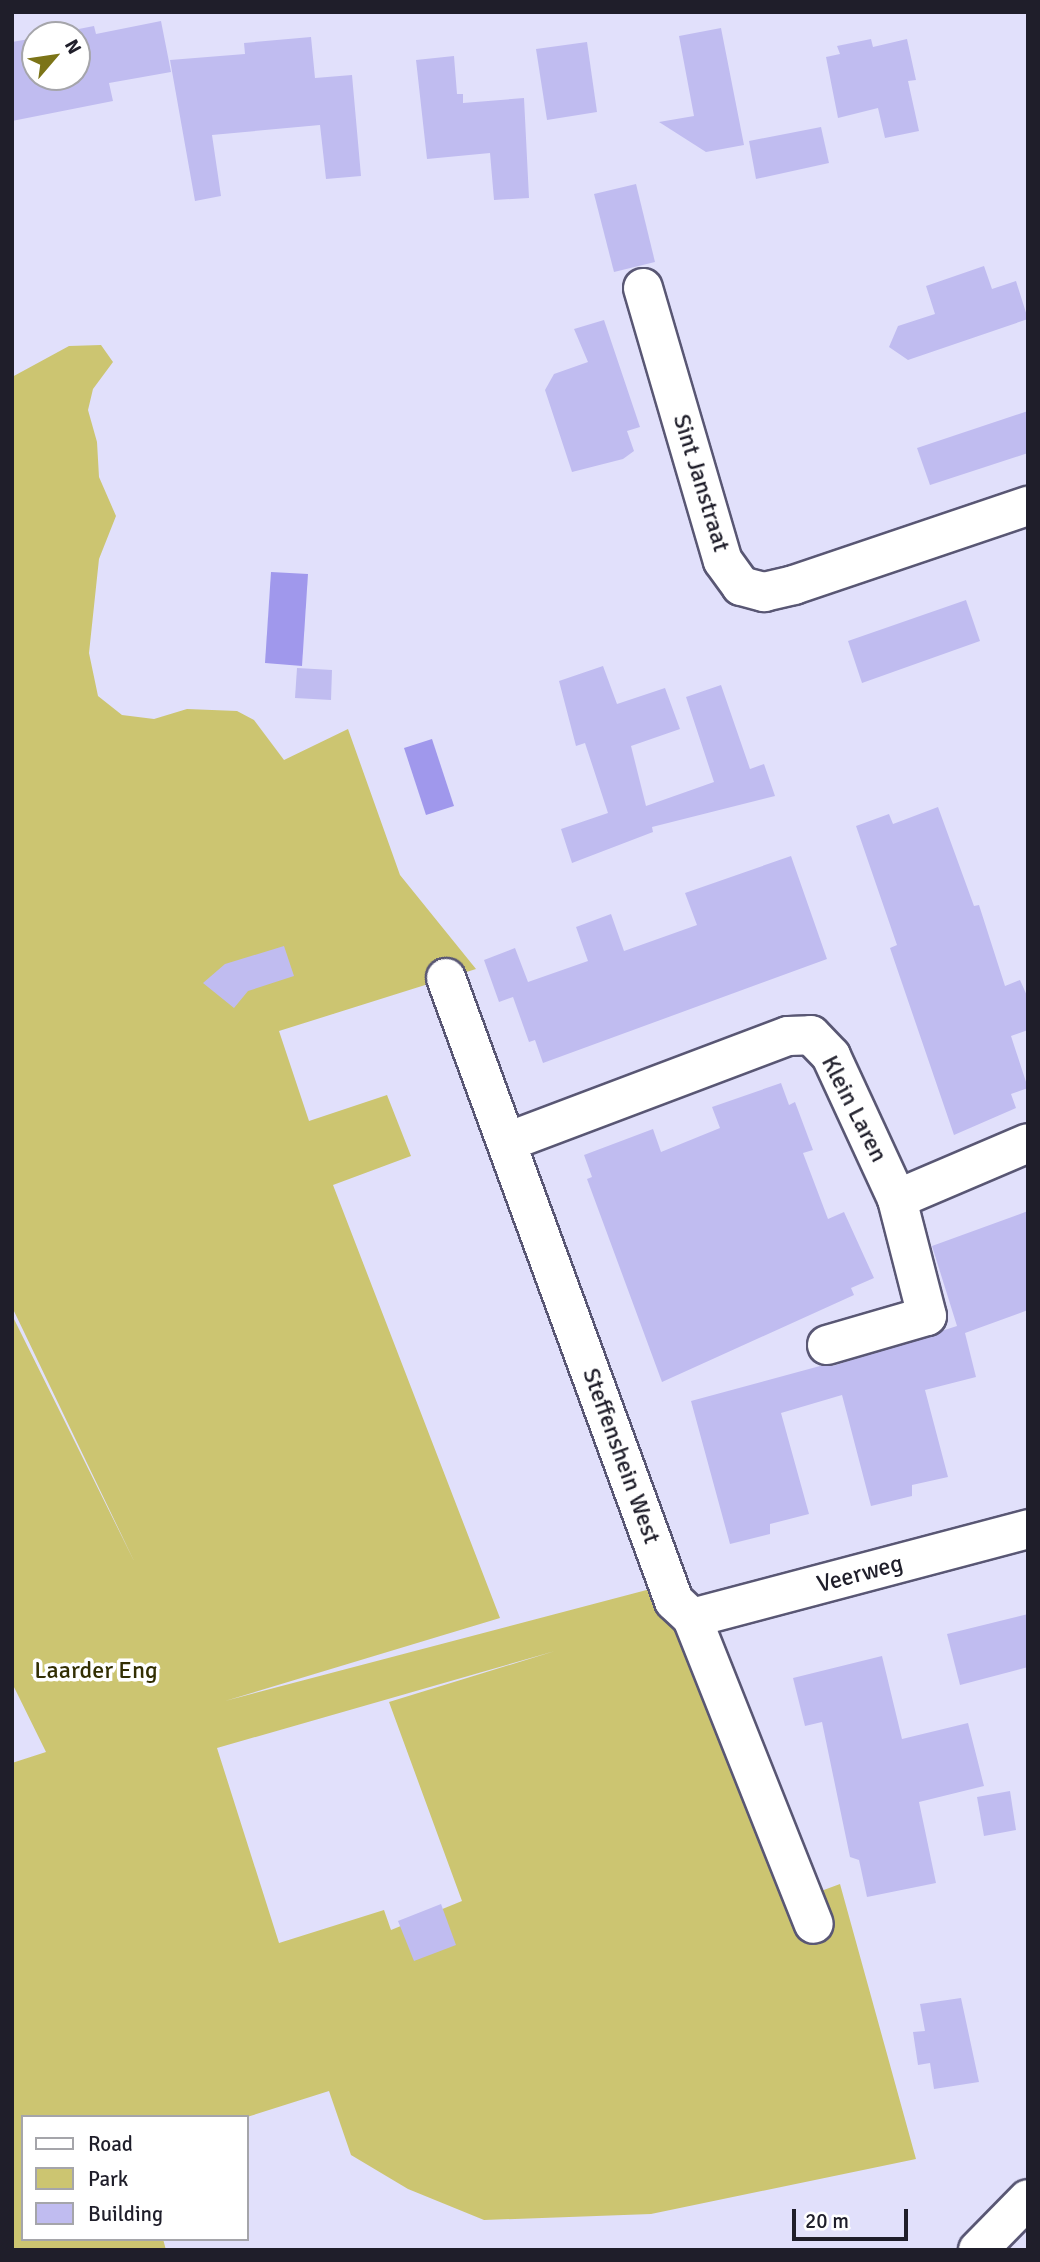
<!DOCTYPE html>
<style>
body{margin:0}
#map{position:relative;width:1040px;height:2262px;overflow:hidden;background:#e1e0fb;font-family:Signika,sans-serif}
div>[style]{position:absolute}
.green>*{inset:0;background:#ccc571}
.water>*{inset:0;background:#a098ec}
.building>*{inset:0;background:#c0bcf0}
.roads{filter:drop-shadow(2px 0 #595774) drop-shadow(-2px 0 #595774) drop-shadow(0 2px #595774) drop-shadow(0 -2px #595774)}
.minor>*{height:38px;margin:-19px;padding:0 19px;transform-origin:19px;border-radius:19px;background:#fff}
span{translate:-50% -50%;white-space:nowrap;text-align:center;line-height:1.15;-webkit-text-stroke:7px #fff;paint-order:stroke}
.street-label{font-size:24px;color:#1f1e2a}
.park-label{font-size:24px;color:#322e02}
.frame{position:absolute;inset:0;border:14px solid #1f1e2a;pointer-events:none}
.legend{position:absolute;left:21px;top:2115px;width:228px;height:126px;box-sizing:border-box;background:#fff;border:2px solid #a5a5aa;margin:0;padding:9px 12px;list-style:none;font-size:21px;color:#1f1e2a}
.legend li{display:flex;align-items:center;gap:14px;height:35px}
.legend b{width:35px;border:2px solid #a5a5aa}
.north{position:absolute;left:21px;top:21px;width:70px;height:70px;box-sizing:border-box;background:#fff;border:2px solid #a5a5aa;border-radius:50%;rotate:61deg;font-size:19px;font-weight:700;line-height:28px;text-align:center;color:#1f1e2a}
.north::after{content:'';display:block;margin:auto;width:24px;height:32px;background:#7c7417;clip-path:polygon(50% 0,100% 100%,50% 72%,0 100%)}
.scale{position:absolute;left:792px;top:2209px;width:116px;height:32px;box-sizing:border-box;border:4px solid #1f1e2a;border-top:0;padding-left:9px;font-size:21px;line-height:24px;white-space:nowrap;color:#1f1e2a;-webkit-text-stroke:5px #fff;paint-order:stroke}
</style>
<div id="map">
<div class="green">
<i style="clip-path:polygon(evenodd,101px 345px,113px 362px,93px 389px,88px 410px,97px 442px,99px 477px,116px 516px,99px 559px,89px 653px,98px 696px,122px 715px,154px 719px,187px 709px,237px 711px,254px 720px,284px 760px,348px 729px,400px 875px,476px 969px,279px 1031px,309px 1121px,387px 1095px,411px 1156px,333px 1185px,500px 1618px,225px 1701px,658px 1587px,794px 1901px,840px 1884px,916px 2159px,651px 2214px,484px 2220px,408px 2189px,351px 2155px,329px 2091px,247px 2117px,23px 2117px,23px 2239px,163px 2239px,166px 2250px,12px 2250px,12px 1763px,46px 1752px,12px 1683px,12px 1315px,135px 1563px,12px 1307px,12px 377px,69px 346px,101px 345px,555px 1651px,389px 1702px,462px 1901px,391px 1930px,384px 1910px,279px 1943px,217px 1748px,555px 1651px)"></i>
</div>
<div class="water">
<i style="clip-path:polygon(271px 572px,308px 574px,302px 666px,265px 663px)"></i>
<i style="clip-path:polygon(432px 739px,454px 806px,426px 815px,404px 748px)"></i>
</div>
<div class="building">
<i style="clip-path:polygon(161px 21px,171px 72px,109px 83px,113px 101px,12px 121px,12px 42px,35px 38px,35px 77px,77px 77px,77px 35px,48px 35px,94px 26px,96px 34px)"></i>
<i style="clip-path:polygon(721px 28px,744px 145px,706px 152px,659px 122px,694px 116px,679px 36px)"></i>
<i style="clip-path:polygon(311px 37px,315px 78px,352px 75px,361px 176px,326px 179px,320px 125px,212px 135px,221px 196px,195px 201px,170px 60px,245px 54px,244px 43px)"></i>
<i style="clip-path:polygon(871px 39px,873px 47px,907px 39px,916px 80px,908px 81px,919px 131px,885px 138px,878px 108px,838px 118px,826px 57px,840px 54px,837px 46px)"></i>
<i style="clip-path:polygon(587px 42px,597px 112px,547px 120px,536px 49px)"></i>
<i style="clip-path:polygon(454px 56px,457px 94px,463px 94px,463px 103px,524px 98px,529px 198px,494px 200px,490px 153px,427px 159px,416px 60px)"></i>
<i style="clip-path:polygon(821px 127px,829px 163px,756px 179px,749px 141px)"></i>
<i style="clip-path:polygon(636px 184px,655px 262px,614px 272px,594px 194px)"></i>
<i style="clip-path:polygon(984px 266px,992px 289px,1016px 281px,1028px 319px,908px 360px,889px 347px,898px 326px,935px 314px,926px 286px)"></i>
<i style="clip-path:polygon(604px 320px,640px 427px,627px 431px,634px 451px,623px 459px,572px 472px,545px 390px,554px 374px,588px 362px,574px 329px)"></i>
<i style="clip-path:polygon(1028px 411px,1028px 453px,930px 485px,917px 448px)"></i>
<i style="clip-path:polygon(966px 600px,980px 641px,862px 683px,848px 641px)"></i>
<i style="clip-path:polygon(603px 666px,617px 704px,665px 688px,680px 729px,631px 746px,646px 806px,714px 782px,686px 697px,721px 685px,750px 769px,764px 764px,775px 796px,652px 827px,653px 832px,572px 863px,561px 829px,608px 813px,585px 743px,576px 746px,559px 681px)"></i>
<i style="clip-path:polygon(297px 668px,332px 670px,331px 700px,295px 698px)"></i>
<i style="clip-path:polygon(938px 807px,974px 906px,979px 905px,1005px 986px,1020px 980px,1028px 998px,1028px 1030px,1011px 1036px,1028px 1088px,1011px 1094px,1016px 1108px,954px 1135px,890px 948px,897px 945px,856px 826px,889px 814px,893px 824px)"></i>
<i style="clip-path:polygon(791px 856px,827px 959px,543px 1063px,535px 1040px,529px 1042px,513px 997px,499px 1002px,484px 960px,515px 948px,528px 982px,588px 961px,576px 927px,611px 914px,624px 951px,697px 925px,685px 893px)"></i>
<i style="clip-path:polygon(284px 946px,294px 976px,248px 991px,234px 1008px,203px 983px,225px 964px)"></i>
<i style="clip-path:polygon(781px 1083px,789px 1105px,795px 1102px,813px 1150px,803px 1153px,828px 1219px,844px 1212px,874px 1278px,851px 1288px,854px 1295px,662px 1382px,587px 1179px,592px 1177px,584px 1155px,653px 1129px,661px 1152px,720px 1128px,712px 1107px)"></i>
<i style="clip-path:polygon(1028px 1211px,1028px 1310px,965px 1333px,976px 1377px,925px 1390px,948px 1477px,912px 1485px,912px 1496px,871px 1506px,842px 1395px,781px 1413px,809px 1514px,770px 1524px,770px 1534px,730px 1544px,691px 1401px,820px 1366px,833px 1366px,957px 1326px,932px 1246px)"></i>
<i style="clip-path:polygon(1028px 1614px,1028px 1667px,960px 1685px,947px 1634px)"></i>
<i style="clip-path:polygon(882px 1656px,902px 1739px,968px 1723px,984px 1786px,919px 1802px,936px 1883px,867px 1897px,859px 1860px,850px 1857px,822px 1722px,805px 1726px,793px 1678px)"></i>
<i style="clip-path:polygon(1010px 1791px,1016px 1830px,984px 1836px,977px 1797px)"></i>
<i style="clip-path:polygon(441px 1904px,456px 1945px,414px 1961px,398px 1921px)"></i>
<i style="clip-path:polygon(961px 1998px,979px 2082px,934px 2089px,930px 2063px,918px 2065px,913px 2032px,925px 2031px,920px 2004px)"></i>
</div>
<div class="roads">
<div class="minor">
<i style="left:643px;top:288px;width:284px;rotate:73.7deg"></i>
<i style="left:723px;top:561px;width:31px;rotate:54deg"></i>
<i style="left:741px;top:586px;width:24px;rotate:15deg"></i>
<i style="left:764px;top:592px;width:31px;rotate:-13deg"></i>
<i style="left:794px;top:585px;width:247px;rotate:-18.7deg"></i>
<i style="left:446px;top:978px;width:663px;rotate:69.9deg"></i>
<i style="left:674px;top:1601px;width:25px;rotate:43deg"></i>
<i style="left:692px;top:1618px;width:329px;rotate:68.3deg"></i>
<i style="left:507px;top:1142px;width:300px;rotate:-20.7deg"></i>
<i style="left:788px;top:1036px;width:23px;rotate:-2deg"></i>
<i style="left:811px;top:1035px;width:29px;rotate:46deg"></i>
<i style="left:831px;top:1056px;width:157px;rotate:65.2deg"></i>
<i style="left:897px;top:1199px;width:142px;rotate:-23.1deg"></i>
<i style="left:827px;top:1345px;width:104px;rotate:-16.2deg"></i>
<i style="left:927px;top:1316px;width:121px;rotate:-104.4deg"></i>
<i style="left:692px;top:1618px;width:348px;rotate:-14.8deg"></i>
<i style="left:978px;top:2250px;width:71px;rotate:-45.6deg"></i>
</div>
</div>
<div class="street-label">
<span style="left:701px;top:483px;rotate:73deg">Sint Janstraat</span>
<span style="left:854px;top:1109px;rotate:63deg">Klein Laren</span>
<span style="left:621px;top:1456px;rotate:70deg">Steffenshein West</span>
<span style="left:860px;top:1574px;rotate:-15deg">Veerweg</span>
</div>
<div class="park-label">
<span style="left:96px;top:1671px">Laarder Eng</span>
</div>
<div class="frame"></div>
<ul class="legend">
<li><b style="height:9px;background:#fff"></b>Road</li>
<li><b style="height:19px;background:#ccc571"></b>Park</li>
<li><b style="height:19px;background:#c0bcf0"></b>Building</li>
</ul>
<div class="north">N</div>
<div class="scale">20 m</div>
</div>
